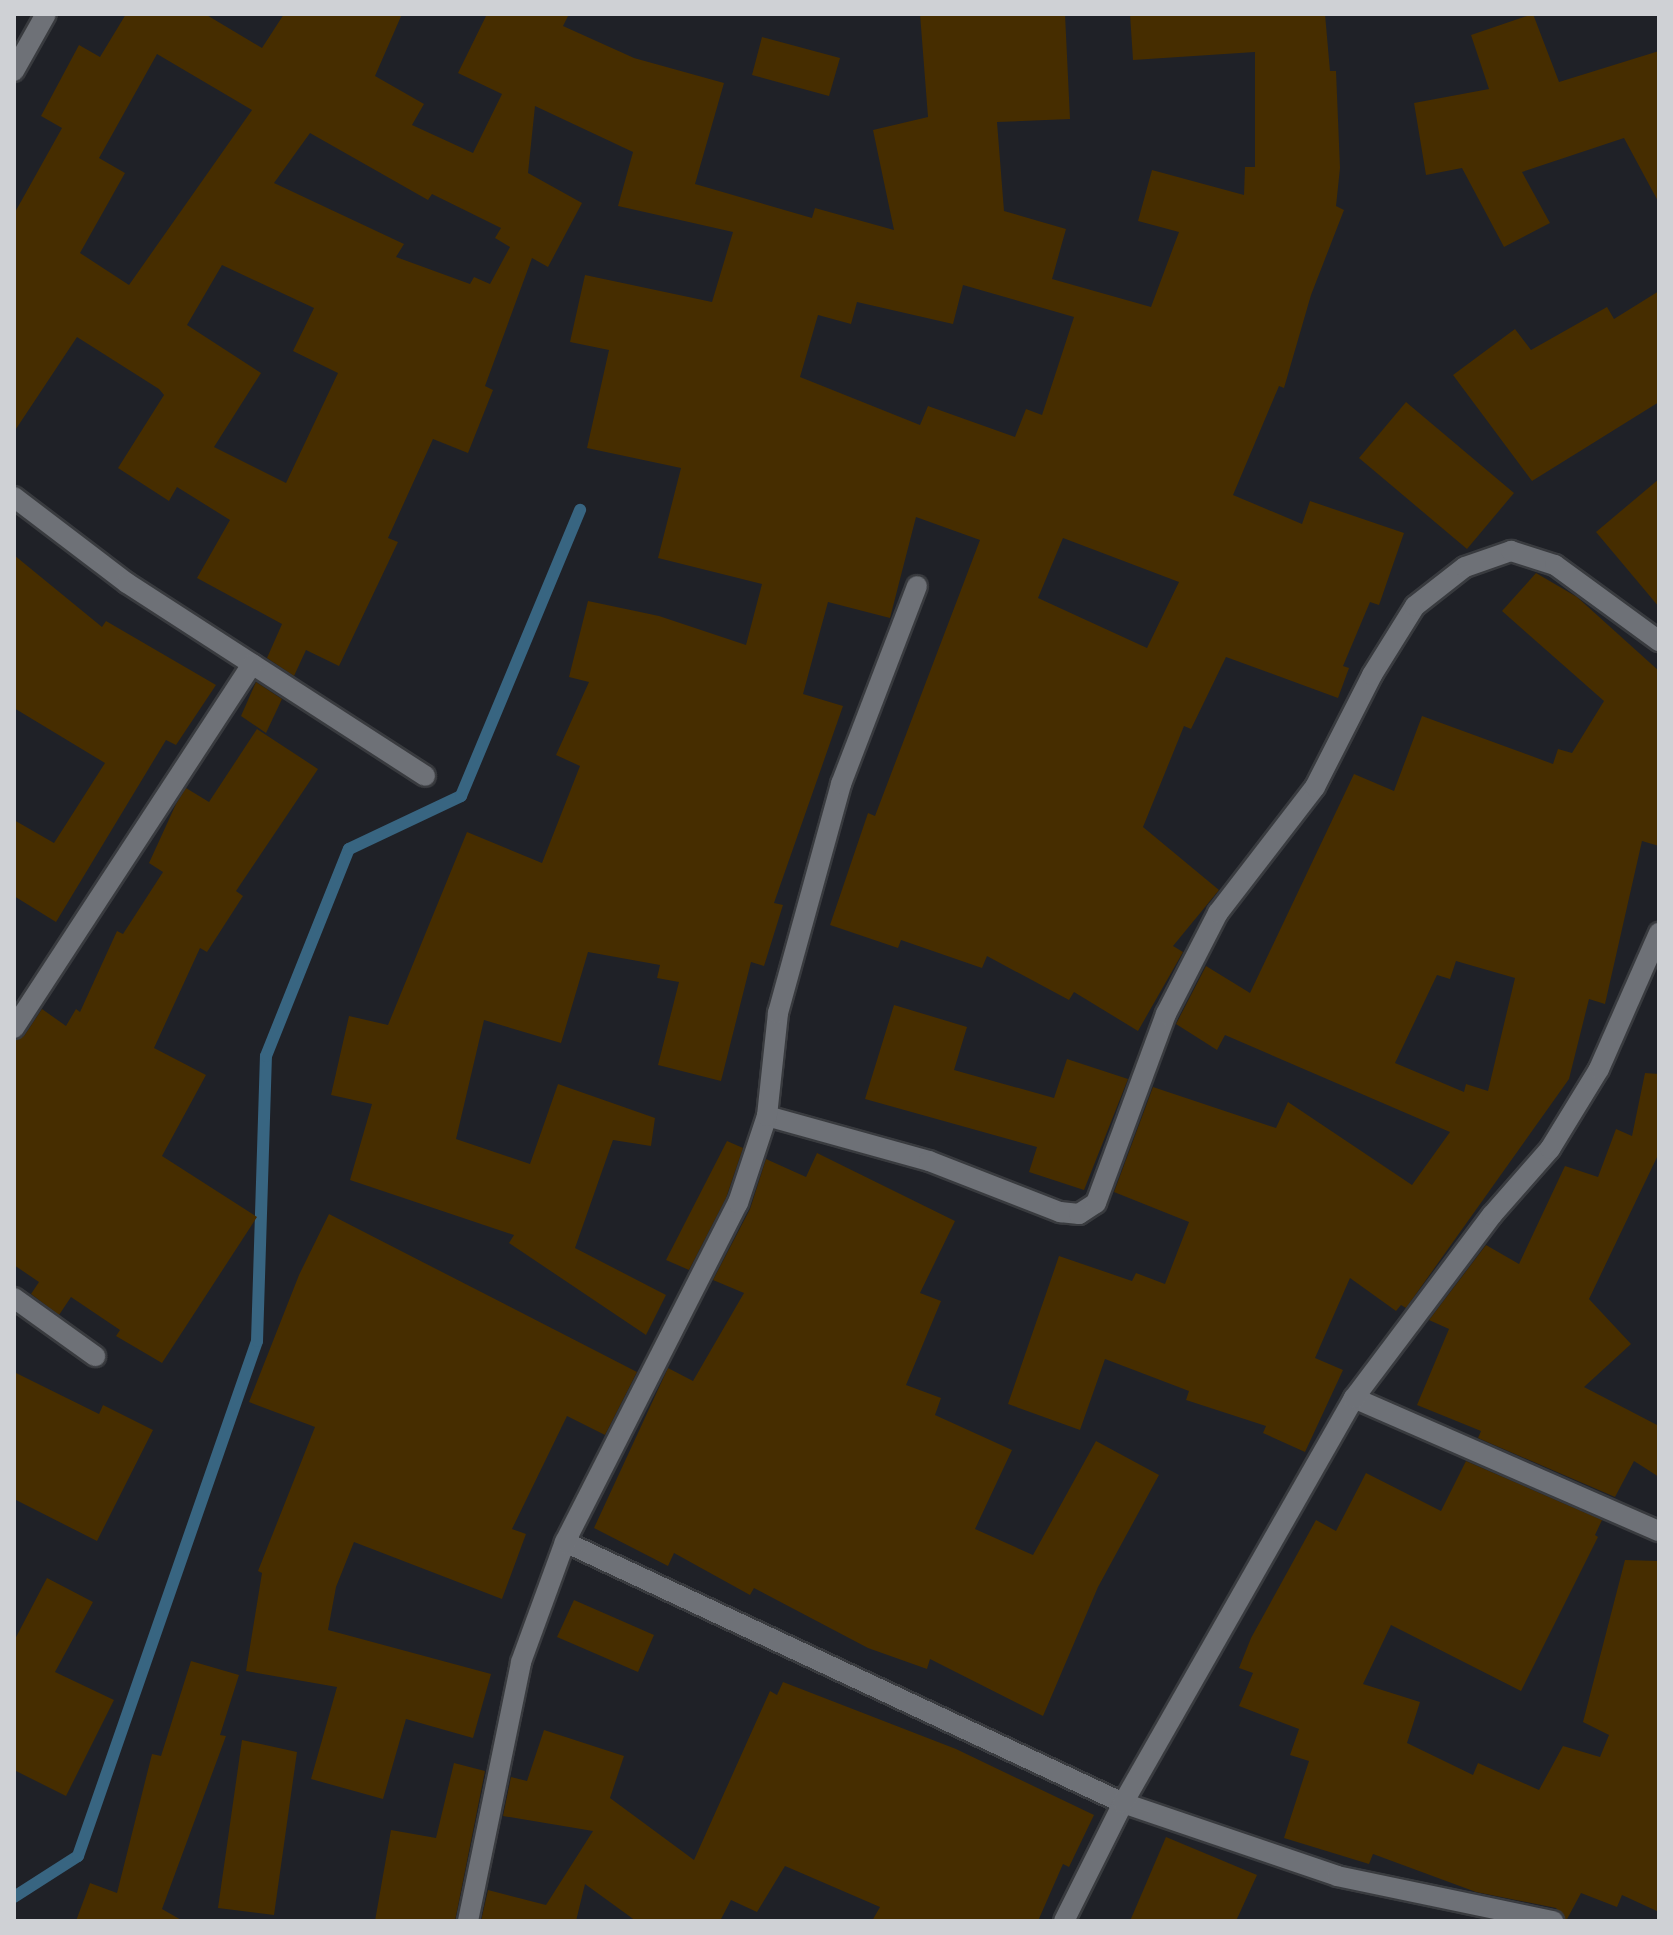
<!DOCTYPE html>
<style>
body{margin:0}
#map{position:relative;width:1673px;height:1935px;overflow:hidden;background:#1f2127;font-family:Inter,sans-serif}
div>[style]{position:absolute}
.stream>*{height:12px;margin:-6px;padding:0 6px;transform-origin:6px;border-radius:6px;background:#386581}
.building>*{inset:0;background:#462d00}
.roads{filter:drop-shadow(2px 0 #393b3f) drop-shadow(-2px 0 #393b3f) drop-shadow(0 2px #393b3f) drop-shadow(0 -2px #393b3f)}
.street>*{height:20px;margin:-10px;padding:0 10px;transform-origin:10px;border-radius:10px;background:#6e7177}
span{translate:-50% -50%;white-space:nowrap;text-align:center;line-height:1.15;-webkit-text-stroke:6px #15181d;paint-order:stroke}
.frame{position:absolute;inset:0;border:16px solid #cfd1d5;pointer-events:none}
</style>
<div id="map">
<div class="stream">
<i style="left:14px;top:1897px;width:76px;rotate:-32.6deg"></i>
<i style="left:78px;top:1856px;width:545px;rotate:-70.83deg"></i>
<i style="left:257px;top:1341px;width:285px;rotate:-88.2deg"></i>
<i style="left:266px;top:1056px;width:223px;rotate:-68.2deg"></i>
<i style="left:349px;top:849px;width:124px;rotate:-25.3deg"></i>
<i style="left:461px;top:796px;width:310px;rotate:-67.4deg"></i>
</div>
<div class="building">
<i style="clip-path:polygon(evenodd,126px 14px,205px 14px,262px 48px,284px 14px,402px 14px,375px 76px,424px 104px,412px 125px,473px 153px,502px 94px,458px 73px,487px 14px,569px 14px,563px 26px,634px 58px,724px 83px,695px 184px,812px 218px,815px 208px,894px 230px,873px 130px,928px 117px,920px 14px,1065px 14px,1070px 119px,997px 122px,1004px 211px,1066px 229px,1052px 279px,1151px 307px,1179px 232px,1138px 221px,1152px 170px,1244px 195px,1245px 167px,1255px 167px,1255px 52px,1133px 60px,1130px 14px,1325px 14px,1330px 71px,1336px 71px,1340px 168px,1336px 206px,1344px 210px,1311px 295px,1284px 388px,1279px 386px,1233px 495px,1302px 524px,1310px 501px,1404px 533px,1379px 605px,1370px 602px,1343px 666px,1349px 668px,1338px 698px,1226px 657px,1191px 729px,1184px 726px,1143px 827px,1219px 890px,1173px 946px,1183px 952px,1138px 1031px,1074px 992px,1069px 1000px,987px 956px,982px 968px,901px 940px,898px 948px,830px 925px,868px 813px,875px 816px,980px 540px,916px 517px,890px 618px,828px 602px,803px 694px,843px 706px,774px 903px,783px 905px,764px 966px,751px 962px,721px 1081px,658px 1065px,679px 982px,657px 978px,660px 965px,588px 952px,561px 1043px,484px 1020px,456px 1139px,530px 1164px,558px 1084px,655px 1118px,651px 1146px,613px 1140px,575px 1248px,666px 1295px,646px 1335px,509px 1243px,514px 1235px,350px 1180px,372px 1104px,331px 1095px,349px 1016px,388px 1025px,467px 832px,542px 863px,580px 766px,556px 755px,589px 682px,569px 677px,588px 601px,659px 616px,746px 645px,762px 584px,658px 558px,681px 468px,587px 448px,609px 350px,570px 342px,585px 275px,712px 302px,733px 232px,618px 206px,633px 152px,535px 106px,528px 173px,582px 203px,548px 267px,532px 258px,485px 386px,493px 390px,468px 453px,433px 439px,388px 538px,398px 542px,339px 666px,306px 650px,294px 676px,267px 658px,282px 624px,197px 578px,230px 520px,177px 487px,169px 501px,118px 468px,164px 395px,159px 389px,77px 337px,14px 432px,14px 214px,62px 128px,41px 116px,79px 45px,100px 57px,126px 14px,157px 54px,252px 110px,129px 285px,80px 253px,125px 173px,99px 158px,157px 54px,126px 14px,310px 133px,428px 200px,432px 194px,501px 228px,495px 238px,510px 247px,490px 284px,474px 277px,470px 284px,396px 257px,404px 244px,274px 183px,310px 133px,126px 14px,222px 265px,314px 308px,293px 351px,338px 373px,286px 483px,214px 447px,261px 373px,187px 325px,222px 265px,126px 14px,963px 285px,1074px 317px,1042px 415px,1026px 409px,1015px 437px,928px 406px,920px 425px,800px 377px,818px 315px,851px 324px,857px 302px,953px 324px,963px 285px,126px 14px,1063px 538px,1179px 582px,1147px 648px,1038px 598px,1063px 538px)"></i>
<i style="clip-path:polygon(1533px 14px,1559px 82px,1659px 51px,1659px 203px,1624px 138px,1522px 172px,1550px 223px,1504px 247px,1462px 168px,1426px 175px,1414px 103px,1489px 89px,1471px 35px)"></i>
<i style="clip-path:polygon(762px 37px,840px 58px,829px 96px,752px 75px)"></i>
<i style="clip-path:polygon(1659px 291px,1659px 402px,1532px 481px,1453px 375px,1515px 329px,1531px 350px,1607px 307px,1614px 319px)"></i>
<i style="clip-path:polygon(1406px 402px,1514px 493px,1467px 549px,1359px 458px)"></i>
<i style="clip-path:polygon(1659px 479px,1659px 607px,1596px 532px)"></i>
<i style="clip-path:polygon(14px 555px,102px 627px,106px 621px,216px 685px,176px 745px,166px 740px,56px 922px,14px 896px,14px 820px,54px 843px,105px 763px,14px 708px)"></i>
<i style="clip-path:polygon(evenodd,1536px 573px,1577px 597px,1659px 671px,1659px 846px,1642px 841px,1605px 1004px,1589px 999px,1569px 1079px,1406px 1308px,1401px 1305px,1396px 1311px,1350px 1278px,1315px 1358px,1343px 1370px,1305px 1452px,1263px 1433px,1266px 1426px,1186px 1400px,1189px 1391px,1105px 1359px,1080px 1430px,1008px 1404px,1059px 1256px,1132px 1281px,1136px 1273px,1165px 1284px,1189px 1222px,1114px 1192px,1153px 1087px,1276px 1128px,1288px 1102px,1412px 1185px,1450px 1132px,1225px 1035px,1217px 1050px,1176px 1024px,1206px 966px,1250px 993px,1354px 774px,1394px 791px,1422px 716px,1553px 764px,1558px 749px,1572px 753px,1604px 701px,1502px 611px,1536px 573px,1456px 961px,1515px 978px,1488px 1091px,1466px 1084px,1464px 1092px,1395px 1063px,1437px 975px,1450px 979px,1456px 961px)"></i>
<i style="clip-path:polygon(256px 682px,282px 699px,266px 733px,241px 716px)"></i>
<i style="clip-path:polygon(257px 729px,318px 769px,236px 891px,243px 896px,207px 952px,200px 948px,154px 1048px,206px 1075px,162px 1156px,257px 1217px,162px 1363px,116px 1336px,120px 1330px,71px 1297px,59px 1315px,31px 1294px,39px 1282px,14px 1265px,14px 1041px,24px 1036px,42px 1009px,66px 1026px,76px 1009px,80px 1012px,117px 931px,123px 934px,163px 872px,149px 863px,176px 804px,186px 788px,209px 802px)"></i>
<i style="clip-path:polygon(894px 1005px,967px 1027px,954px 1070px,1054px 1098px,1067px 1059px,1128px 1079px,1084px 1190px,1029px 1172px,1037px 1147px,865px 1099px)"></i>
<i style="clip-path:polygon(1645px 1073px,1659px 1074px,1659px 1153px,1589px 1299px,1631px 1344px,1584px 1387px,1659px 1426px,1659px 1477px,1634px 1461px,1615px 1497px,1478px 1438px,1481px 1431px,1417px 1405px,1449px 1329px,1429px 1320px,1486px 1245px,1519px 1264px,1565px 1166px,1598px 1177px,1616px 1129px,1632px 1136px)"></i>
<i style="clip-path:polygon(727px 1141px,743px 1148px,726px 1198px,689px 1270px,666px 1260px)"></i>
<i style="clip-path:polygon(817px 1153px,955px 1221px,920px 1293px,941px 1301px,906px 1385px,941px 1398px,935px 1415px,1012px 1450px,975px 1529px,1033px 1555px,1096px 1441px,1159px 1475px,1098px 1587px,1043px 1716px,930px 1659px,927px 1669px,868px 1648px,754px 1588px,750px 1595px,674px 1553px,668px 1566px,594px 1528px,668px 1368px,693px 1381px,744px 1293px,713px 1280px,750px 1209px,766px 1159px,806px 1177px)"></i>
<i style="clip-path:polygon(329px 1214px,637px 1372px,605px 1435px,567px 1416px,512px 1529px,526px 1534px,502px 1599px,354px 1542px,336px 1587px,328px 1630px,491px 1674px,473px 1738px,406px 1719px,383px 1799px,311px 1779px,337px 1687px,246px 1671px,262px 1573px,258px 1571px,315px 1427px,249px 1402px,299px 1275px)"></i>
<i style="clip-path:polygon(14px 1372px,99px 1414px,103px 1405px,153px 1430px,97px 1541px,14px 1499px)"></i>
<i style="clip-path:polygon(1466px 1461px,1602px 1520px,1595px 1535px,1598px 1537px,1521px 1691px,1391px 1625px,1363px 1684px,1420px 1702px,1407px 1743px,1473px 1775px,1478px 1763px,1539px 1790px,1563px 1746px,1600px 1757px,1609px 1735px,1583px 1722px,1625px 1560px,1659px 1561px,1659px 1912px,1622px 1895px,1617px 1907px,1581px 1893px,1566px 1921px,1556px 1908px,1476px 1892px,1373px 1854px,1369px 1864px,1284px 1838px,1309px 1761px,1290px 1755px,1299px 1729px,1239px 1706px,1253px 1673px,1239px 1668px,1251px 1638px,1316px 1520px,1336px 1531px,1366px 1473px,1441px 1511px)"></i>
<i style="clip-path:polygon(47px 1578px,93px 1602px,55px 1672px,114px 1700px,66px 1796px,14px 1770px,14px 1641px)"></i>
<i style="clip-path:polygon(574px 1600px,654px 1635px,638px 1672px,557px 1637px)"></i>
<i style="clip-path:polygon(191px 1661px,239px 1675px,220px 1735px,226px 1736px,162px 1909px,183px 1921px,76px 1921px,90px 1883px,117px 1893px,152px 1754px,161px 1756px)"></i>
<i style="clip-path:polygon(783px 1682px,956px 1749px,1094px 1815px,1069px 1867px,1063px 1864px,1038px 1921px,872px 1921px,880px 1907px,785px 1866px,757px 1912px,731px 1900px,720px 1921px,636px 1921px,585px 1884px,576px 1921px,481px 1921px,488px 1890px,546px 1905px,593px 1831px,503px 1816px,511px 1777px,527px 1781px,544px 1730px,624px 1756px,610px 1798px,694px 1860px,770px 1691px,777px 1695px)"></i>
<i style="clip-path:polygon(242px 1740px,297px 1752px,274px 1915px,218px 1908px)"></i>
<i style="clip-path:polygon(454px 1763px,485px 1771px,455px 1921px,375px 1921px,391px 1830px,436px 1838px)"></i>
<i style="clip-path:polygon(1166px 1837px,1257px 1875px,1236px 1921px,1130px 1921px)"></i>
</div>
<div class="roads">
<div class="street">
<i style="left:14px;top:71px;width:65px;rotate:-60.7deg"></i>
<i style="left:14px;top:497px;width:142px;rotate:37.3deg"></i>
<i style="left:127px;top:583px;width:355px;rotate:32.9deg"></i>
<i style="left:14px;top:1028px;width:435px;rotate:-56.8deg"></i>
<i style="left:767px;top:1116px;width:168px;rotate:15.5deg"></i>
<i style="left:929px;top:1161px;width:141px;rotate:21.3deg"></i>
<i style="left:1060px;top:1212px;width:19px;rotate:6deg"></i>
<i style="left:1079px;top:1214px;width:20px;rotate:-33deg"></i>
<i style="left:1096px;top:1203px;width:202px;rotate:-69.7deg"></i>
<i style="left:1166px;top:1014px;width:114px;rotate:-62.8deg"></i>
<i style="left:1218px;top:913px;width:159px;rotate:-52.4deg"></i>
<i style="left:1315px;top:787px;width:126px;rotate:-63deg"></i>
<i style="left:1372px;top:675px;width:81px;rotate:-58.1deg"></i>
<i style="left:1415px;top:606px;width:63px;rotate:-38deg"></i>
<i style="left:1465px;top:567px;width:49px;rotate:-19.2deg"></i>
<i style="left:1511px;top:551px;width:46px;rotate:17.7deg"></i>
<i style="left:1555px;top:565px;width:129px;rotate:36.2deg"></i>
<i style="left:14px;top:1298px;width:100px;rotate:35.6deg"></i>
<i style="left:1354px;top:1398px;width:333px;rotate:23.6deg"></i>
<i style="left:565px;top:1542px;width:616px;rotate:25.07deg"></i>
<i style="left:1123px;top:1803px;width:226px;rotate:18.8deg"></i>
<i style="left:1337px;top:1876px;width:221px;rotate:11.8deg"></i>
<i style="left:468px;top:1921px;width:264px;rotate:-78.4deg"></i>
<i style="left:521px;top:1662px;width:128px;rotate:-69.9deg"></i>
<i style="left:565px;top:1542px;width:381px;rotate:-63deg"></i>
<i style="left:738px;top:1203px;width:92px;rotate:-71.6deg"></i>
<i style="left:767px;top:1116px;width:104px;rotate:-83.9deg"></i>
<i style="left:778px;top:1013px;width:238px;rotate:-74.6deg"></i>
<i style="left:841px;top:784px;width:212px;rotate:-69deg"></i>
<i style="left:1064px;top:1921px;width:132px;rotate:-63.4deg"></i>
<i style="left:1123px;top:1803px;width:466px;rotate:-60.3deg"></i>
<i style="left:1354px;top:1398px;width:229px;rotate:-53deg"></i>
<i style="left:1492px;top:1215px;width:88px;rotate:-48.7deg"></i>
<i style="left:1550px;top:1149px;width:94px;rotate:-58.5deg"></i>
<i style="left:1599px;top:1069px;width:149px;rotate:-66.2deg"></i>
</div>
</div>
<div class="frame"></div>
</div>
